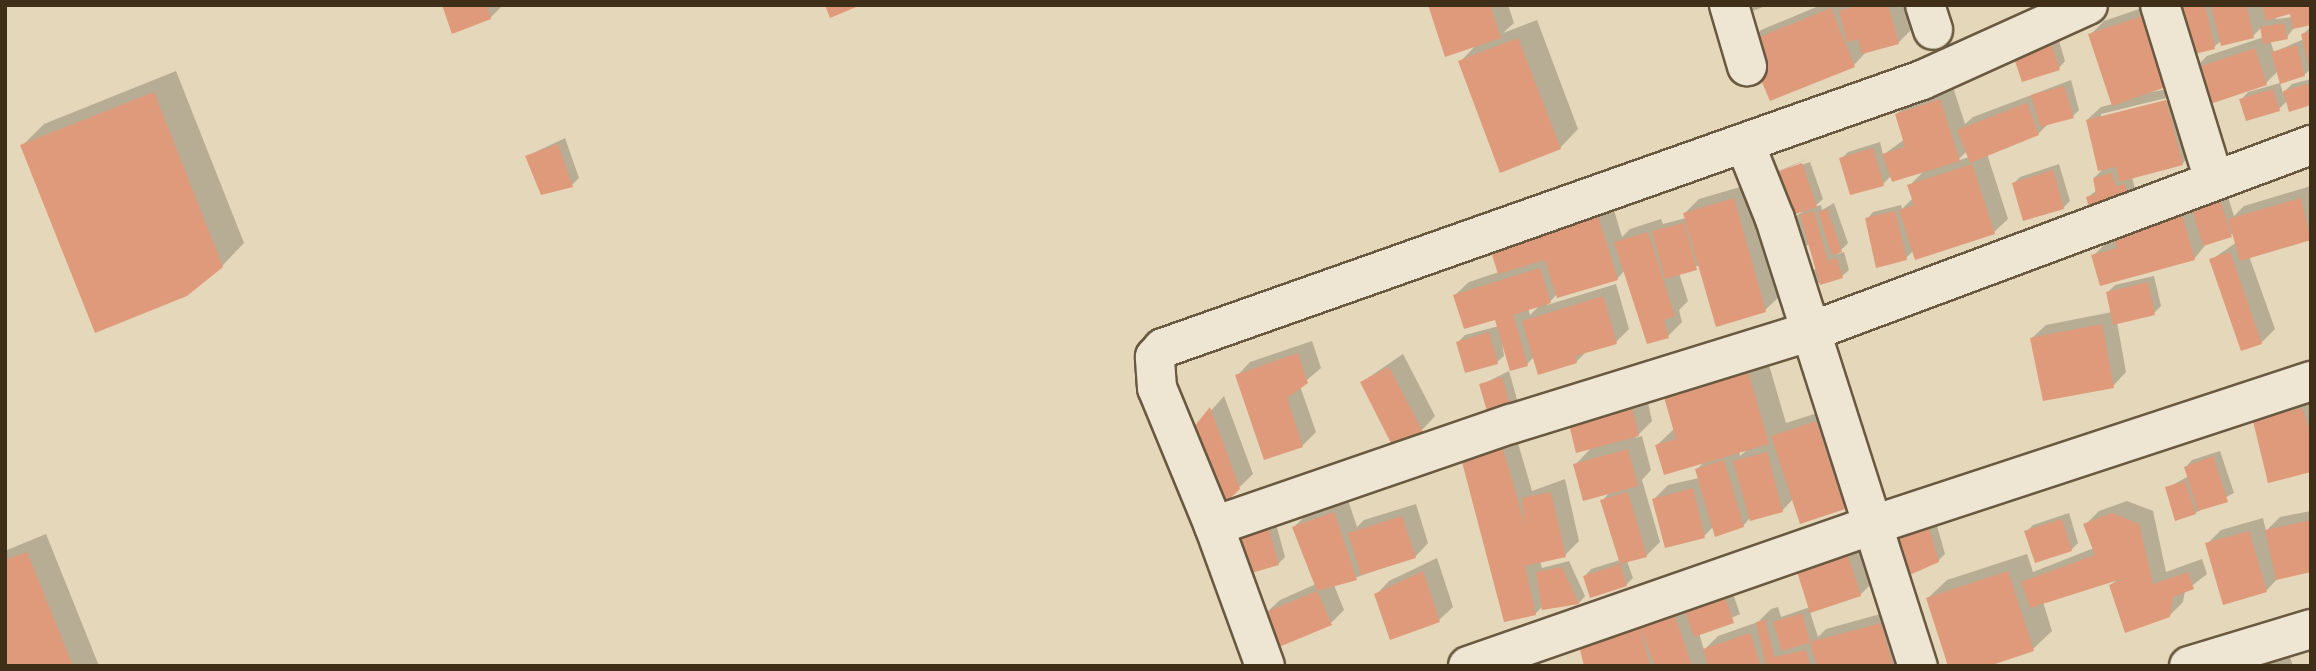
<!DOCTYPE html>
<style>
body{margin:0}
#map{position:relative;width:2316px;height:671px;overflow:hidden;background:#e5d7b9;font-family:"Libre Bodoni",serif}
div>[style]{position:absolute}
.shadow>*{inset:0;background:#0003}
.building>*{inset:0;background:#df9a7b}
.roads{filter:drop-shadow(2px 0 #695940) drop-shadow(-2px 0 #695940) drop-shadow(0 2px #695940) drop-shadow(0 -2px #695940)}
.minor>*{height:38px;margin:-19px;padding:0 19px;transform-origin:19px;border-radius:19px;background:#eee5d2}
span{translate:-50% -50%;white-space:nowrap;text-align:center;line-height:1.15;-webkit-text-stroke:6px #eee5d2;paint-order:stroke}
.frame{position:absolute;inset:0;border:7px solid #402f18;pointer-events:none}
</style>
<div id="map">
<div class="shadow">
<i style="clip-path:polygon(444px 5px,503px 5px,490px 18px)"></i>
<i style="clip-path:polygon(1429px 5px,1508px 5px,1514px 23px,1503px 33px,1537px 20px,1578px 129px,1560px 148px,1460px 62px,1476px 45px)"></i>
<i style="clip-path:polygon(1742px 5px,1768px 5px,1745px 14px)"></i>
<i style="clip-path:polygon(1821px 5px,1905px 5px,1912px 29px,1898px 43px,1868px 50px,1854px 65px,1748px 43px,1761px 30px)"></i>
<i style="clip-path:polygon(evenodd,2151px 5px,2311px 5px,2287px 37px,2270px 40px,2274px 52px,2304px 39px,2303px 34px,2311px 27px,2311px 69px,2304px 75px,2278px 71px,2266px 83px,2194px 69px,2207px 56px,2264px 37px,2262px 27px,2253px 36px,2222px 40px,2214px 47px,2177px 56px,2141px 94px,2179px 87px,2195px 150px,2182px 164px,2132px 177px,2136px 193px,2088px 197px,2097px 190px,2094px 178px,2105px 167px,2087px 120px,2101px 107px,2113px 104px,2090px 35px,2104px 21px,2151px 5px,2291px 12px,2292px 17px,2276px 19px,2275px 17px,2291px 12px,2151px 5px,2174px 96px,2174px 99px,2101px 118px,2101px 114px,2174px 96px)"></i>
<i style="clip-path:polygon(2056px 31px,2065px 61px,2059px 68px,2024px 80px)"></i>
<i style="clip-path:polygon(176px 71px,244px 243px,222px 266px,22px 146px,44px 124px)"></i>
<i style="clip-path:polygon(2311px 79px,2311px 103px,2288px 100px,2279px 109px,2241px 100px,2248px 92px,2280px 83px,2283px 93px,2292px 84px)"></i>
<i style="clip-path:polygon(evenodd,2071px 80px,2079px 110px,2073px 116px,2049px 123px,2038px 134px,1987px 154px,2008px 219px,1994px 232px,1913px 251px,1906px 258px,1867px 219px,1873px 212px,1901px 205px,1902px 209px,1913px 198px,1909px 186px,1925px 170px,1891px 176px,1883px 184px,1841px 159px,1848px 152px,1880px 142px,1883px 155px,1905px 139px,1897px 114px,1911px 100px,1953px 87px,1965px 124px,1973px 117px,2071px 80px,1967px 151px,1969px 157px,1957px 161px,1967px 151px)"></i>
<i style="clip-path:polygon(565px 138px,579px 178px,572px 185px,527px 156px)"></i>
<i style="clip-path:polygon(1809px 158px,1773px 175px,1810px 162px,1823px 199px,1814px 207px,1821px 205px,1822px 210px,1834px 203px,1848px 243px,1837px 254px,1844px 252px,1849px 270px,1842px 276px,1802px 288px,1800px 278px,1817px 268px,1810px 244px,1790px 253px,1782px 225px,1810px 207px,1782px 217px,1768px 176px)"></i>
<i style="clip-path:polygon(2059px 164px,2070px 201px,2063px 208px,2014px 183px,2020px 177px)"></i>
<i style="clip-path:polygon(2223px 181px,2234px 216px,2244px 206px,2311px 186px,2311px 238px,2249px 256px,2275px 329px,2261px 343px,2211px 260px,2237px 242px,2234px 233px,2207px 243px,2194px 259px,2093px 256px,2107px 242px)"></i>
<i style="clip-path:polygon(evenodd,1747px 185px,1779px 297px,1765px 310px,1700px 265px,1679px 273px,1688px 301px,1679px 310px,1682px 322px,1668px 336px,1625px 270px,1617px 279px,1557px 294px,1547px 305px,1616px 284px,1629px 329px,1616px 342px,1587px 351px,1576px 362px,1534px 357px,1527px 364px,1500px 329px,1504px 356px,1497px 362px,1458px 342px,1465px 335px,1499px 326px,1496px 318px,1455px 295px,1469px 282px,1499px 272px,1611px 200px,1622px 237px,1630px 229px,1661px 219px,1663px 224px,1686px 218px,1685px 213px,1699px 199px,1747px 185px,1540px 305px,1530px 315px,1528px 308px,1540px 305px)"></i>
<i style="clip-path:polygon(2154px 276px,2161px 306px,2154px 313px,2117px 322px,2126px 372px,2113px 386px,2032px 338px,2046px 325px,2112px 312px,2108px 292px,2115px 285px)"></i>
<i style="clip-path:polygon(1312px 341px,1321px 368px,1300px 386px,1316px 432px,1302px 446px,1237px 376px,1250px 362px)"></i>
<i style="clip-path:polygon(evenodd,1762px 341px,1786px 423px,1830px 409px,1857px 494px,1844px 507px,1793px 499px,1782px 511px,1749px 519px,1743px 526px,1714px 526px,1704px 536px,1654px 499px,1668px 485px,1699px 478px,1697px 469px,1706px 460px,1657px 445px,1675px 428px,1662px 385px,1647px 398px,1652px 421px,1635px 438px,1642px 436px,1651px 470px,1642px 480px,1660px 542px,1646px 556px,1627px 561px,1633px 578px,1626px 585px,1585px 576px,1591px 569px,1620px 560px,1602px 501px,1611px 491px,1575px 465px,1593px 446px,1567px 409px,1762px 341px,1749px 448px,1740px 456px,1739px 451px,1749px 448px)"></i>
<i style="clip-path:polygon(1403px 354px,1435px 416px,1422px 430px,1362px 382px)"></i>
<i style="clip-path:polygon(1509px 371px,1518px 403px,1512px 410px,1481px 385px)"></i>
<i style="clip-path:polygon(1224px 396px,1253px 474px,1224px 502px,1195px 429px)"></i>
<i style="clip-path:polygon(2311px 397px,2311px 470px,2255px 421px,2269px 408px)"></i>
<i style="clip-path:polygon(1511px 419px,1532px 491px,1565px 479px,1579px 541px,1565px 555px,1540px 561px,1542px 568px,1569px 561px,1585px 596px,1579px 603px,1543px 606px,1535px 614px,1459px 444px)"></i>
<i style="clip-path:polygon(2220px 451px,2234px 493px,2195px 513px,2167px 488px,2189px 476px,2186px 467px,2192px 460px)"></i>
<i style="clip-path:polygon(1348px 500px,1357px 527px,1364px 520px,1416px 504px,1428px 543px,1415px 557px,1334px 585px,1344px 610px,1331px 623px,1266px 613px,1280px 600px,1316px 584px,1294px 527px,1308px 513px)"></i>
<i style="clip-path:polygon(2127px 501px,2153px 511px,2166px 572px,2202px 559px,2207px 574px,2185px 591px,2183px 602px,2169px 616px,2111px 585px,2118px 579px,2043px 602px,2052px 631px,2033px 649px,1928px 598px,1947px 580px,2027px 554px,2033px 572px,2094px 548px,2085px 525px,2099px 511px)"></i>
<i style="clip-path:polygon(2311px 511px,2311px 570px,2279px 577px,2266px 591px,2207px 544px,2221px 530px,2263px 518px,2266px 531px,2280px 517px)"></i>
<i style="clip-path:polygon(2069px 513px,2078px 543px,2071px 550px,2026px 532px,2033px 525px)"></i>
<i style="clip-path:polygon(1935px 519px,1945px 554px,1938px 561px,1891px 536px)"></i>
<i style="clip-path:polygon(1276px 524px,1285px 557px,1278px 564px,1233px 541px,1240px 534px)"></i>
<i style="clip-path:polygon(1858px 533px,1874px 581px,1860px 595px,1781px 622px,1810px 612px,1818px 637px,1826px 629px,1895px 610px,1910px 666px,1710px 666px,1709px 662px,1705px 666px,1586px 666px,1580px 642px,1729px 582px,1740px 614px,1699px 633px,1704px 650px,1718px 636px,1758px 622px,1771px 609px,1778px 607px,1781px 617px,1810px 607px)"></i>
<i style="clip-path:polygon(46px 534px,99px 666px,5px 666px,5px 546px,7px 550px)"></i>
<i style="clip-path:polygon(1437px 558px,1453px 607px,1439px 620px,1376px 595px,1389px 581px)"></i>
<i style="clip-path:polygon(2288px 651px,2293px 666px,2239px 666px)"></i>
</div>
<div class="building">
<i style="clip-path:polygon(442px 5px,487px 5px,491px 19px,452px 34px)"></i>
<i style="clip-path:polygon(825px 5px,861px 5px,830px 18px)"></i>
<i style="clip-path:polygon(1428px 5px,1490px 5px,1501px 38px,1445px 57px)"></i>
<i style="clip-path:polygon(1860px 5px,1888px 5px,1899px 44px,1862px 54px,1858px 39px,1847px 42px,1839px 11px)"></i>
<i style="clip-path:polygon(2165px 5px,2205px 5px,2215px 49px,2178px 58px)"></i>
<i style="clip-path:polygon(2211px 5px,2246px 5px,2254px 38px,2221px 46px)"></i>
<i style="clip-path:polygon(2262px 5px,2311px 5px,2311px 25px,2293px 29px,2290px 14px,2266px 21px)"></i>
<i style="clip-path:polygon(1831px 8px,1855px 67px,1770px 101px,1745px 43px)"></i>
<i style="clip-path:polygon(2145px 15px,2169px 86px,2112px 106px,2088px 34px)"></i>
<i style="clip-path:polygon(2284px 23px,2288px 39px,2263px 44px,2260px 27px)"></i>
<i style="clip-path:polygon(2311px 31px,2311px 70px,2310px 70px,2301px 34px)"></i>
<i style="clip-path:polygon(2049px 36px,2060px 70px,2022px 82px,2011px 49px)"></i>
<i style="clip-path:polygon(1518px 38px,1561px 149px,1500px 173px,1458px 61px)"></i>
<i style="clip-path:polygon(2297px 45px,2305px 76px,2280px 84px,2271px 52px)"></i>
<i style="clip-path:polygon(2255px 48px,2267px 85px,2204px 106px,2192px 69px)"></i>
<i style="clip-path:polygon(2311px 83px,2311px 105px,2289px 112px,2283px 91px)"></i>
<i style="clip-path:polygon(2064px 86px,2074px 118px,2040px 127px,2031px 95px)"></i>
<i style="clip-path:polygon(2273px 89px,2280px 111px,2246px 121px,2239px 99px)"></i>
<i style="clip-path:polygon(154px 92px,223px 267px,187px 296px,95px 333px,20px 145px)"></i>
<i style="clip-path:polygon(1940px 99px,1960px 161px,1892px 182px,1882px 154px,1905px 147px,1895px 114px)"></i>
<i style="clip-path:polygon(2166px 100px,2183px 165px,2119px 182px,2116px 167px,2098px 171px,2086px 120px)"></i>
<i style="clip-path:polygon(2027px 103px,2039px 135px,1970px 163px,1957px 130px)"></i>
<i style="clip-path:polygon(558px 144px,573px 187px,541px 195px,525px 156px)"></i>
<i style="clip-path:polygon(1873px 148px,1884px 186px,1850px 195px,1839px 158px)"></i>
<i style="clip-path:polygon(1802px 163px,1817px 207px,1781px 219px,1766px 176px)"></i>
<i style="clip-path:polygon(1972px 164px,1995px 234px,1915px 260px,1899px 210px,1914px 205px,1907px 185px)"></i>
<i style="clip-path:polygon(2053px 170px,2064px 209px,2023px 221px,2012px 183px)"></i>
<i style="clip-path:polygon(2112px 173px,2116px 186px,2125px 184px,2130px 201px,2090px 211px,2086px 197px,2096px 194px,2093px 178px)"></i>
<i style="clip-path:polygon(2216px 187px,2232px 237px,2203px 246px,2188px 196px)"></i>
<i style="clip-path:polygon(1734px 198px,1766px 312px,1716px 327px,1683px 213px)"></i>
<i style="clip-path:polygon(2301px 198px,2311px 240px,2240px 261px,2228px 219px)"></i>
<i style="clip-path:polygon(2179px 204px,2195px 260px,2100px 286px,2091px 255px,2117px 248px,2110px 223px)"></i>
<i style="clip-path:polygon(1827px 209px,1842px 252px,1832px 255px,1818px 212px)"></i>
<i style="clip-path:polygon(1814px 211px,1828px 261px,1837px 258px,1843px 278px,1820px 285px,1800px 215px)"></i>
<i style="clip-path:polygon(1895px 211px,1907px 260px,1876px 268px,1865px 218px)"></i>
<i style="clip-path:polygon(1597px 213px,1618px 280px,1557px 298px,1545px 260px,1498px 274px,1489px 245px)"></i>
<i style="clip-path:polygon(1684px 223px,1697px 270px,1665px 279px,1652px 231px)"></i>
<i style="clip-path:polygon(1648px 232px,1675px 316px,1664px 320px,1669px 338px,1647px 344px,1614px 242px)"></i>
<i style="clip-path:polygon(2230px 252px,2262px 344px,2241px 351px,2209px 259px)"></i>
<i style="clip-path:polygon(1540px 268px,1551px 303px,1513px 315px,1528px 366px,1510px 371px,1495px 320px,1464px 329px,1453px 295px)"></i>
<i style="clip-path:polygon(2148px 282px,2155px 315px,2113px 325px,2106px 292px)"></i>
<i style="clip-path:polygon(1603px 296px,1617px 344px,1575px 356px,1577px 363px,1538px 375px,1522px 321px)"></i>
<i style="clip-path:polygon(2102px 324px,2114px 388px,2043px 401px,2030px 338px)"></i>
<i style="clip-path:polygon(1489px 332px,1498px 364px,1465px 373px,1456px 342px)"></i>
<i style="clip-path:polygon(1298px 353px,1308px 383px,1287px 398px,1303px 447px,1264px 460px,1235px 375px)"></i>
<i style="clip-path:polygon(1744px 358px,1769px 444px,1664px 475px,1655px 445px,1676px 439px,1660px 383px)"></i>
<i style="clip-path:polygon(1389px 367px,1423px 432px,1393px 447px,1360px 382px)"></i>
<i style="clip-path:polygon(1502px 377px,1512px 412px,1489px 418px,1479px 384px)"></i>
<i style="clip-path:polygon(1631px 404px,1639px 436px,1576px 453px,1565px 408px)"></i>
<i style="clip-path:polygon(1210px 407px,1240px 489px,1223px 505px,1193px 428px)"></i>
<i style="clip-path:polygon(2302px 408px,2311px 433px,2311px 472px,2268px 483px,2253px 421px)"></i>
<i style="clip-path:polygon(1816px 421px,1845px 509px,1800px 524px,1771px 436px)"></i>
<i style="clip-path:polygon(1498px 432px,1525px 525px,1522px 498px,1551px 492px,1566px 557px,1525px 566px,1536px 615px,1504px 622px,1457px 443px)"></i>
<i style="clip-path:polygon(1628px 449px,1638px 486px,1583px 501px,1573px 464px)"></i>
<i style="clip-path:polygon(1767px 452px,1783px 512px,1750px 521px,1733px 461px)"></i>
<i style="clip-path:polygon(2213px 456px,2228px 502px,2198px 511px,2184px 467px)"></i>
<i style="clip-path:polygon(1724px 460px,1744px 527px,1715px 537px,1695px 469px)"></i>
<i style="clip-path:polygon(2185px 481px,2196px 514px,2175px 521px,2165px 487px)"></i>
<i style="clip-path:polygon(1693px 488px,1705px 538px,1665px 548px,1652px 499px)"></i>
<i style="clip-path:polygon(1628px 492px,1647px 557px,1620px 564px,1600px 500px)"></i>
<i style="clip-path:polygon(1334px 512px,1357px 580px,1317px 591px,1332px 625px,1279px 647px,1264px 613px,1317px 591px,1292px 527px)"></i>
<i style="clip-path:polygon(2112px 513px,2139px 524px,2153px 584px,2188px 572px,2194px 589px,2173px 597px,2170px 617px,2125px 633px,2109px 585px,2128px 577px,2030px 608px,2021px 582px,2095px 555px,2083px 524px)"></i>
<i style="clip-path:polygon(1402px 516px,1416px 558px,1361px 575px,1348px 533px)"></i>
<i style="clip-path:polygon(2062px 519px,2072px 551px,2035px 563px,2024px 531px)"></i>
<i style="clip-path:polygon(2311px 520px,2311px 572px,2276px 580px,2265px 530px)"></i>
<i style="clip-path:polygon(1928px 525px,1939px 562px,1905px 577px,1889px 535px)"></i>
<i style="clip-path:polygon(1269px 530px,1279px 565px,1241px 576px,1231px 540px)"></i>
<i style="clip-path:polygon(2249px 531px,2267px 592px,2223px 605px,2205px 543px)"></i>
<i style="clip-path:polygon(1845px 546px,1861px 596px,1810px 613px,1794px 562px)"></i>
<i style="clip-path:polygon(27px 552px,73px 666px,5px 666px,5px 560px)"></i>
<i style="clip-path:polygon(1620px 564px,1627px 586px,1590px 598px,1583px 576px)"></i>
<i style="clip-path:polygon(1562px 567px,1579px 604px,1542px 610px,1536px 572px)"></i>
<i style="clip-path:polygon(1423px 571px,1440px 622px,1390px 640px,1374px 594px)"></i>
<i style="clip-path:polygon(2008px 571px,2034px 651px,1989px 666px,1948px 666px,1926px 598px)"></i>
<i style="clip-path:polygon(1722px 588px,1734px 623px,1694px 637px,1682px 602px)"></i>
<i style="clip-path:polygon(1673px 610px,1692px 666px,1655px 666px,1639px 625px)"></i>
<i style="clip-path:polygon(1802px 613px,1810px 642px,1782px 651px,1773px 622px)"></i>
<i style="clip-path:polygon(1765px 620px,1774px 657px,1806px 650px,1810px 666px,1766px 666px,1756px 622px)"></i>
<i style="clip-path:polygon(1881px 623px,1893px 666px,1817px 666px,1810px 642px)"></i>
<i style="clip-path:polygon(1639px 625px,1650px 666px,1584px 666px,1578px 641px)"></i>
<i style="clip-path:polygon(1750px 633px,1761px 666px,1708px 666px,1703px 649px)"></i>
</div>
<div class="roads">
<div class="minor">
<i style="left:1729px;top:5px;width:64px;rotate:73.6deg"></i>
<i style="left:1925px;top:5px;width:26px;rotate:72deg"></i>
<i style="left:2160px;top:5px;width:184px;rotate:72.9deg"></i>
<i style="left:1745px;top:144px;width:81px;rotate:68.2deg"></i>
<i style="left:1775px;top:219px;width:469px;rotate:72.3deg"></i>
<i style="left:1214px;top:526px;width:314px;rotate:-19deg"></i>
<i style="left:1511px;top:424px;width:315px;rotate:-17.2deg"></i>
<i style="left:1812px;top:331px;width:533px;rotate:-20.44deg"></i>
<i style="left:1265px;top:666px;width:149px;rotate:-110deg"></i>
<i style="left:1214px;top:526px;width:149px;rotate:-112.4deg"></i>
<i style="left:1157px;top:388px;width:31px;rotate:-94deg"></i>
<i style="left:1155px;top:357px;width:12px;rotate:-48deg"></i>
<i style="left:1163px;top:348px;width:805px;rotate:-19.45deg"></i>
<i style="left:1922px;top:80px;width:182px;rotate:-24.3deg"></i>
<i style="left:1468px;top:666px;width:429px;rotate:-19.2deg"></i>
<i style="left:1873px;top:525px;width:461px;rotate:-18.2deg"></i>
<i style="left:2189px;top:666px;width:127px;rotate:-16.9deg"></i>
</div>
</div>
<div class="frame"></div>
</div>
